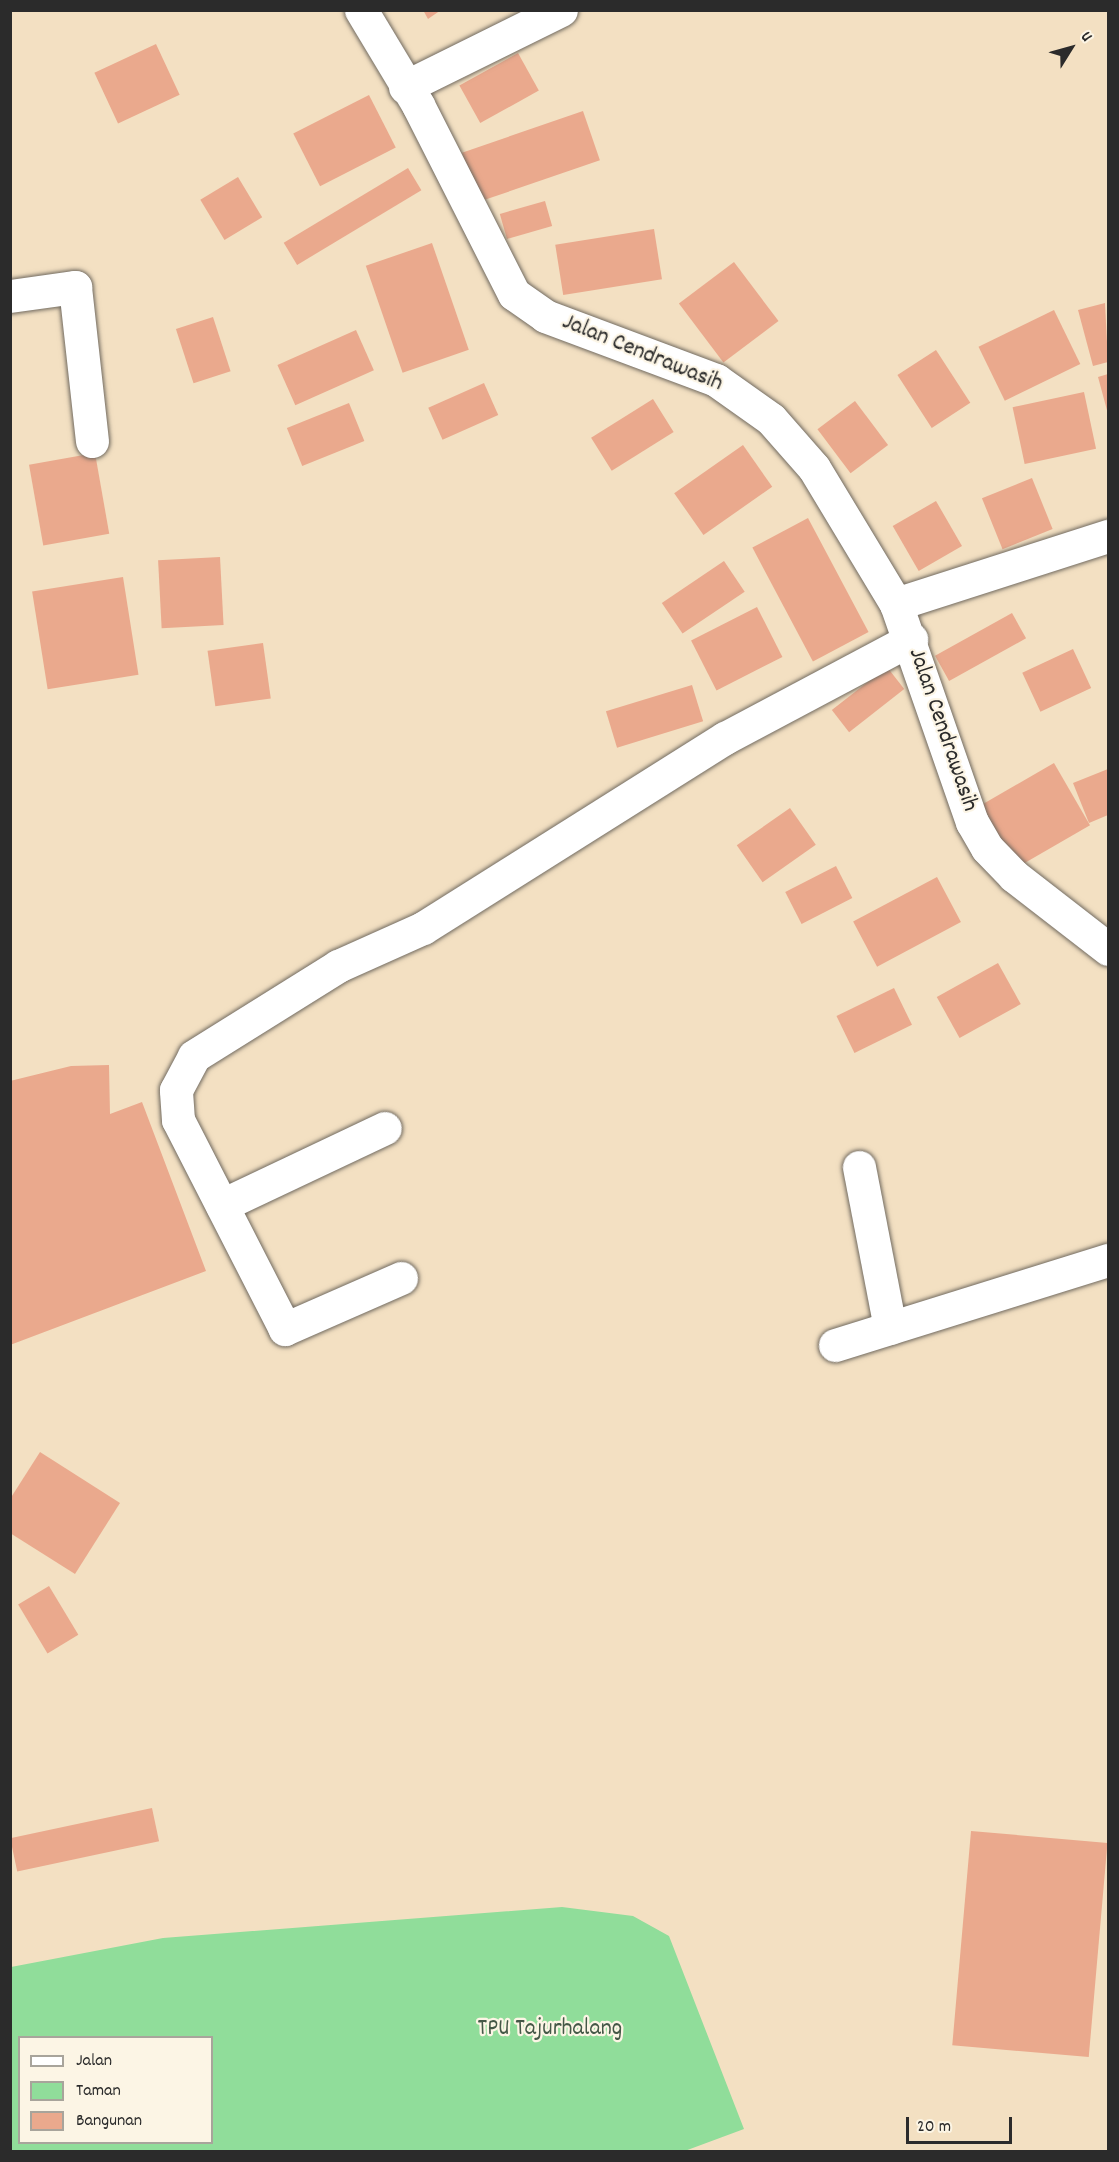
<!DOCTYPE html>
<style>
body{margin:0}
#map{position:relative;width:1119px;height:2162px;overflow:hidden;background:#f3e0c2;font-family:Dekko,sans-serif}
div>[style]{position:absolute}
.green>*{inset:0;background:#90dd9a}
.building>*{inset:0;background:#eaa98d;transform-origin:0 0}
.roads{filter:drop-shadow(0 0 2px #716a60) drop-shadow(0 0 2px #716a60)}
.minor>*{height:33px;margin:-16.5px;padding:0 16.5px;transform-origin:16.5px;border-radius:16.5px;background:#fff}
span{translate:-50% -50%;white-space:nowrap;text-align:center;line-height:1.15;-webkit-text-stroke:4.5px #fcf5e5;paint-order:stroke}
.street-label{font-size:24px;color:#2b2b2b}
.park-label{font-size:24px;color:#445847}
.frame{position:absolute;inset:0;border:12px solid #2b2b2b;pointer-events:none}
.legend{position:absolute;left:18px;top:2036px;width:195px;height:108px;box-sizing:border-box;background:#fcf5e5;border:2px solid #a8a49b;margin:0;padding:8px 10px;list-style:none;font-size:18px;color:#2b2b2b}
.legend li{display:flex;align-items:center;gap:12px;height:30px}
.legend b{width:30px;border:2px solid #a8a49b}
.north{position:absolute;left:1041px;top:18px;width:60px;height:60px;-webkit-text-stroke:4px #fcf5e5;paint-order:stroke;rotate:53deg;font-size:16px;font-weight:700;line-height:24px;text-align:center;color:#2b2b2b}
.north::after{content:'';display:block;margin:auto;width:21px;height:27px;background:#2b2b2b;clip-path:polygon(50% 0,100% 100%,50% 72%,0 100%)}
.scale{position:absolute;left:906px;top:2117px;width:106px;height:27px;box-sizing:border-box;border:3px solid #2b2b2b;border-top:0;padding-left:8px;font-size:18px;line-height:21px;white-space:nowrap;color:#2b2b2b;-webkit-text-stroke:4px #fcf5e5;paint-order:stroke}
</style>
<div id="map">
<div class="green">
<div style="clip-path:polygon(evenodd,562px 1907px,633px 1916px,669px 1936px,744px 2129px,682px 2152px,11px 2151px,11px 1967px,163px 1938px,562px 1907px,20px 2038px,212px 2038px,212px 2142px,20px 2142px,20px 2038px)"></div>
</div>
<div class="building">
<div style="clip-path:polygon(423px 10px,441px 10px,428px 19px)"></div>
<div style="left:156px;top:44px;width:56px;height:68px;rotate:65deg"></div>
<div style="left:518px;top:53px;width:43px;height:67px;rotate:61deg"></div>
<div style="left:369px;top:95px;width:59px;height:85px;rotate:63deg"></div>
<div style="left:583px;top:111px;width:52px;height:128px;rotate:71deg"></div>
<div style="left:408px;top:168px;width:26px;height:145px;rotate:59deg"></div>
<div style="left:238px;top:177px;width:47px;height:44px;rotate:59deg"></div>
<div style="left:545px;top:201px;width:26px;height:47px;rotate:74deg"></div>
<div style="left:654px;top:229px;width:51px;height:100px;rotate:81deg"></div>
<div style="left:432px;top:243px;width:113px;height:70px;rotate:71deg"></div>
<div style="left:734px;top:262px;width:74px;height:69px;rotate:53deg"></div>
<div style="clip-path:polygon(1105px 303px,1108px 362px,1093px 366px,1078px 310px)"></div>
<div style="left:1054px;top:310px;width:60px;height:84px;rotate:64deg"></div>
<div style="left:213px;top:317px;width:57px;height:39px;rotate:72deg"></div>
<div style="left:356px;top:330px;width:44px;height:86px;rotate:66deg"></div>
<div style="left:936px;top:350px;width:63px;height:46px;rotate:57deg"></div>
<div style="clip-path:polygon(1108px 374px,1108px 414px,1098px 377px)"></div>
<div style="left:484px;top:383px;width:35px;height:61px;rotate:66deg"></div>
<div style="left:1084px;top:392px;width:58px;height:73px;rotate:78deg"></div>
<div style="left:653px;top:399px;width:39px;height:73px;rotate:58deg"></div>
<div style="left:855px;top:401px;width:55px;height:47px;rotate:53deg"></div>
<div style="left:349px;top:403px;width:41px;height:67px;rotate:68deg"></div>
<div style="left:743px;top:445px;width:51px;height:84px;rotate:55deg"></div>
<div style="left:95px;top:453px;width:82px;height:67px;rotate:80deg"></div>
<div style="left:1032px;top:478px;width:55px;height:54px;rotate:68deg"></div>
<div style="left:936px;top:501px;width:52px;height:50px;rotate:60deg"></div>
<div style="left:808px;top:518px;width:129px;height:63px;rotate:62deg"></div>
<div style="left:220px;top:557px;width:68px;height:62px;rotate:87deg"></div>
<div style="left:724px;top:561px;width:37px;height:75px;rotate:56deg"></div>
<div style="left:123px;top:577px;width:99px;height:92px;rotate:81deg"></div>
<div style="left:757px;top:607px;width:56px;height:74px;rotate:63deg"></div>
<div style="left:1012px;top:613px;width:29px;height:88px;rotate:61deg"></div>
<div style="left:263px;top:643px;width:56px;height:56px;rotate:82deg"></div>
<div style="left:1073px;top:649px;width:43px;height:56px;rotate:65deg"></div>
<div style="left:887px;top:667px;width:28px;height:70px;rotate:52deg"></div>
<div style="left:692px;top:685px;width:38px;height:90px;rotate:73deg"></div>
<div style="left:1054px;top:763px;width:72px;height:91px;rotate:60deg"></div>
<div style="clip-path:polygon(1108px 769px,1108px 815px,1089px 823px,1073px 783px)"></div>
<div style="left:790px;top:808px;width:45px;height:65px;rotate:55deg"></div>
<div style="left:836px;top:866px;width:36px;height:57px;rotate:63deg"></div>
<div style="left:937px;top:877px;width:51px;height:95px;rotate:62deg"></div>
<div style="left:998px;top:963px;width:47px;height:70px;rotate:61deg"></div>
<div style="left:894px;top:988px;width:41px;height:64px;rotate:64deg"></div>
<div style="clip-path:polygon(109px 1065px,110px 1114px,142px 1102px,206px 1271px,10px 1345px,10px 1081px,71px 1066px)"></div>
<div style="clip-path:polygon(40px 1452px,120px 1503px,75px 1574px,10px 1533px,10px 1499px)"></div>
<div style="left:49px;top:1586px;width:57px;height:36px;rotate:59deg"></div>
<div style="left:152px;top:1808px;width:34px;height:145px;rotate:78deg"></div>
<div style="left:971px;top:1831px;width:137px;height:215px;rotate:5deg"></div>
</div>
<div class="roads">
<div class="minor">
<div style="left:361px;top:10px;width:111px;rotate:59deg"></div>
<div style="left:418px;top:105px;width:212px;rotate:63.1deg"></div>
<div style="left:514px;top:294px;width:38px;rotate:35deg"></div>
<div style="left:545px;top:316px;width:183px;rotate:20.5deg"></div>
<div style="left:716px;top:380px;width:67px;rotate:35.3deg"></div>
<div style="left:771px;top:419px;width:65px;rotate:48.7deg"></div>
<div style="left:814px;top:468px;width:159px;rotate:58.9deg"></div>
<div style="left:896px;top:604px;width:231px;rotate:70.8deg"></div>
<div style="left:972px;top:822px;width:30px;rotate:60deg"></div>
<div style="left:987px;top:848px;width:39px;rotate:46deg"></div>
<div style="left:1014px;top:876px;width:119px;rotate:37.8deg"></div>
<div style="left:405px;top:87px;width:174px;rotate:-26.3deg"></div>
<div style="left:10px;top:296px;width:66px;rotate:-7.9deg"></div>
<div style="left:75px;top:287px;width:155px;rotate:83.7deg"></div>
<div style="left:896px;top:604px;width:223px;rotate:-17.8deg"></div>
<div style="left:859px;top:1167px;width:164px;rotate:79.1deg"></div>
<div style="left:222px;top:1205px;width:180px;rotate:-25.3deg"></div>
<div style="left:401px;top:1278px;width:127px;rotate:156.3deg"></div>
<div style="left:285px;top:1329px;width:235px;rotate:-117.1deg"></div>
<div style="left:178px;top:1120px;width:30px;rotate:-94deg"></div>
<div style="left:176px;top:1090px;width:38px;rotate:-62deg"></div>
<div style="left:194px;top:1056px;width:170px;rotate:-32deg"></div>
<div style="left:338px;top:966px;width:93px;rotate:-24.1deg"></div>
<div style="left:423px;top:928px;width:357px;rotate:-32.2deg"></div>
<div style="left:725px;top:738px;width:211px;rotate:-28deg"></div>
<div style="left:835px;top:1345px;width:286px;rotate:-17.3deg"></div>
</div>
</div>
<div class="street-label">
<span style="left:642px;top:354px;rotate:22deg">Jalan Cendrawasih</span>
<span style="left:942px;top:730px;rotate:71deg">Jalan Cendrawasih</span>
</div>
<div class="park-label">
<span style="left:550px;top:2030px">TPU Tajurhalang</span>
</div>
<div class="frame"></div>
<ul class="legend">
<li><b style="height:8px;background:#fff"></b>Jalan</li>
<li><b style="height:16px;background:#90dd9a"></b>Taman</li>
<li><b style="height:16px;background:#eaa98d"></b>Bangunan</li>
</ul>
<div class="north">U</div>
<div class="scale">20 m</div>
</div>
